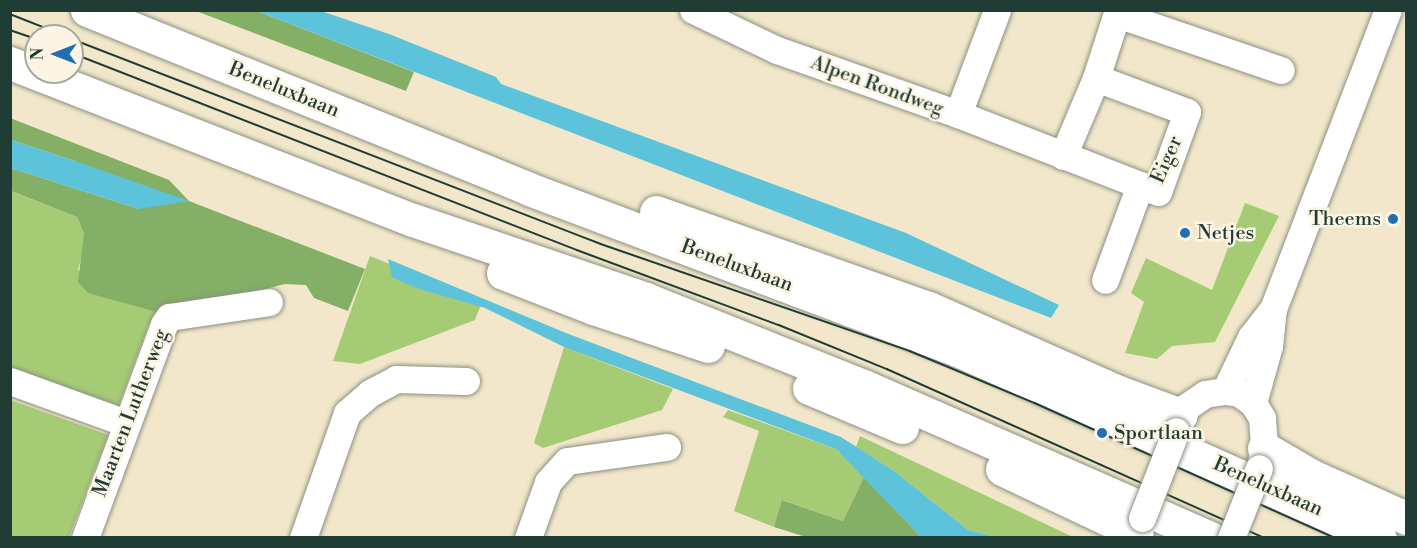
<!DOCTYPE html>
<style>
body{margin:0}
#map{position:relative;width:1417px;height:548px;overflow:hidden;background:#f3e7cb;font-family:"Libre Bodoni",serif}
div>[style]{position:absolute}
.green>*{inset:0;background:#a6cb75}
.forest>*{inset:0;background:#84af66}
.water>*{inset:0;background:#5dc3da}
.roads{filter:drop-shadow(0 0 2px #899280) drop-shadow(0 0 2px #899280)}
.minor>*{height:27px;margin:-13.5px;padding:0 13.5px;transform-origin:13.5px;border-radius:13.5px;background:#fff}
.major>*{height:33px;margin:-16.5px;padding:0 16.5px;transform-origin:16.5px;border-radius:16.5px;background:#fff}
.tram>*{height:1.5px;margin:-0.75px;padding:0 0.75px;transform-origin:0.75px;border-radius:0.75px;background:#1f3d34}
.bridges{filter:drop-shadow(0 0 2px #899280) drop-shadow(0 0 2px #899280)}
.minor-bridge>*{height:27px;margin:-13.5px;padding:0 13.5px;transform-origin:13.5px;border-radius:13.5px;background:#fff}
.dots>*{width:16px;height:16px;translate:-50% -50%;box-sizing:border-box;border:3px solid #fcf5e5;border-radius:50%}
span{translate:-50% -50%;white-space:nowrap;text-align:center;line-height:1.15;-webkit-text-stroke:5px #fcf5e5;paint-order:stroke}
.street-label{font-size:20px;color:#1f3d34}
.poi-label{font-size:20px;color:#1f3d34}
.right{translate:-100% -50%;text-align:right}
.left{translate:0 -50%;text-align:left}
.frame{position:absolute;inset:0;border:12px solid #1f3d34;pointer-events:none}
.north{position:absolute;left:24px;top:24px;width:60px;height:60px;box-sizing:border-box;background:#fcf5e5;border:2px solid #a4ab9e;border-radius:50%;rotate:270deg;font-size:16px;font-weight:700;line-height:24px;text-align:center;color:#1f3d34}
.north::after{content:'';display:block;margin:auto;width:21px;height:27px;background:#1f6fb2;clip-path:polygon(50% 0,100% 100%,50% 72%,0 100%)}
</style>
<div id="map">
<div class="green">
<div style="clip-path:polygon(10px 191px,77px 217px,84px 234px,84px 249px,78px 270px,164px 314px,149px 324px,118px 407px,11px 371px)"></div>
<div style="clip-path:polygon(1245px 203px,1279px 216px,1215px 342px,1172px 346px,1157px 359px,1125px 353px,1144px 302px,1131px 293px,1146px 258px,1212px 290px)"></div>
<div style="clip-path:polygon(370px 256px,482px 302px,475px 320px,360px 364px,333px 361px)"></div>
<div style="clip-path:polygon(564px 347px,673px 389px,662px 410px,543px 448px,534px 443px)"></div>
<div style="clip-path:polygon(10px 400px,108px 435px,69px 537px,11px 537px)"></div>
<div style="clip-path:polygon(728px 410px,836px 449px,864px 477px,843px 521px,783px 500px,774px 527px,734px 511px,759px 431px,723px 417px)"></div>
<div style="clip-path:polygon(860px 436px,1073px 537px,997px 537px,968px 530px,894px 471px,856px 447px)"></div>
</div>
<div class="forest">
<div style="clip-path:polygon(196px 11px,257px 11px,414px 72px,406px 91px)"></div>
<div style="clip-path:polygon(10px 118px,169px 180px,189px 201px,365px 269px,348px 311px,314px 298px,306px 285px,285px 284px,164px 314px,88px 293px,78px 282px,84px 234px,77px 217px,11px 191px,11px 168px,139px 209px,75px 161px,11px 140px)"></div>
<div style="clip-path:polygon(864px 477px,921px 537px,806px 537px,774px 527px,782px 500px,843px 521px)"></div>
</div>
<div class="water">
<div style="clip-path:polygon(257px 11px,321px 11px,389px 34px,496px 77px,501px 84px,906px 233px,1059px 305px,1051px 318px)"></div>
<div style="clip-path:polygon(11px 140px,75px 161px,189px 201px,139px 209px,11px 168px)"></div>
<div style="clip-path:polygon(388px 259px,566px 333px,841px 437px,894px 471px,968px 530px,997px 537px,921px 537px,836px 449px,564px 347px,485px 308px,416px 288px,392px 277px)"></div>
</div>
<div class="roads">
<div class="minor">
<div style="left:693px;top:10px;width:93px;rotate:25.5deg"></div>
<div style="left:777px;top:50px;width:192px;rotate:19.5deg"></div>
<div style="left:958px;top:114px;width:195px;rotate:21.3deg"></div>
<div style="left:1117px;top:14px;width:173px;rotate:18.9deg"></div>
<div style="left:1096px;top:78px;width:97px;rotate:20.5deg"></div>
<div style="left:1187px;top:112px;width:85px;rotate:109.9deg"></div>
<div style="left:1158px;top:192px;width:19px;rotate:-159deg"></div>
<div style="left:1140px;top:185px;width:101px;rotate:110.2deg"></div>
<div style="left:958px;top:114px;width:111px;rotate:-69.4deg"></div>
<div style="left:1063px;top:156px;width:85px;rotate:-67.1deg"></div>
<div style="left:1096px;top:78px;width:71px;rotate:-72.1deg"></div>
<div style="left:10px;top:381px;width:123px;rotate:19.9deg"></div>
<div style="left:1225px;top:391px;width:60px;rotate:-64.3deg"></div>
<div style="left:1251px;top:337px;width:36px;rotate:-52deg"></div>
<div style="left:1253px;top:403px;width:59px;rotate:-74.3deg"></div>
<div style="left:1269px;top:346px;width:37px;rotate:-84deg"></div>
<div style="left:1273px;top:309px;width:320px;rotate:-69deg"></div>
<div style="left:1176px;top:431px;width:26px;rotate:-67deg"></div>
<div style="left:1186px;top:407px;width:23px;rotate:-34deg"></div>
<div style="left:1205px;top:394px;width:20px;rotate:-9deg"></div>
<div style="left:1225px;top:391px;width:14px;rotate:8deg"></div>
<div style="left:1239px;top:393px;width:17px;rotate:36deg"></div>
<div style="left:1253px;top:403px;width:17px;rotate:59deg"></div>
<div style="left:1262px;top:418px;width:30px;rotate:86deg"></div>
<div style="left:1264px;top:448px;width:19px;rotate:102deg"></div>
<div style="left:85px;top:538px;width:228px;rotate:-69.7deg"></div>
<div style="left:164px;top:324px;width:9px;rotate:-54deg"></div>
<div style="left:169px;top:317px;width:101px;rotate:-8.5deg"></div>
<div style="left:303px;top:538px;width:133px;rotate:-70.6deg"></div>
<div style="left:347px;top:413px;width:30px;rotate:-41deg"></div>
<div style="left:370px;top:393px;width:30px;rotate:-28deg"></div>
<div style="left:396px;top:379px;width:70px;rotate:1.6deg"></div>
<div style="left:528px;top:538px;width:59px;rotate:-70.3deg"></div>
<div style="left:548px;top:482px;width:28px;rotate:-48deg"></div>
<div style="left:567px;top:461px;width:101px;rotate:-8deg"></div>
</div>
<div class="major">
<div style="left:87px;top:10px;width:477px;rotate:22deg"></div>
<div style="left:529px;top:189px;width:457px;rotate:20.6deg"></div>
<div style="left:957px;top:350px;width:463px;rotate:24deg"></div>
<div style="left:10px;top:63px;width:433px;rotate:21.3deg"></div>
<div style="left:413px;top:220px;width:246px;rotate:18.7deg"></div>
<div style="left:646px;top:299px;width:235px;rotate:21.8deg"></div>
<div style="left:864px;top:386px;width:378px;rotate:23.7deg"></div>
<div style="left:656px;top:212px;width:289px;rotate:19.4deg"></div>
<div style="left:929px;top:308px;width:205px;rotate:23.9deg"></div>
<div style="left:1116px;top:391px;width:69px;rotate:20.3deg"></div>
<div style="left:503px;top:273px;width:97px;rotate:21.3deg"></div>
<div style="left:593px;top:308px;width:121px;rotate:18.3deg"></div>
<div style="left:809px;top:388px;width:101px;rotate:22.8deg"></div>
<div style="left:1264px;top:448px;width:56px;rotate:30.3deg"></div>
<div style="left:1312px;top:476px;width:103px;rotate:24.1deg"></div>
<div style="left:1002px;top:469px;width:149px;rotate:25.4deg"></div>
</div>
</div>
<div class="tram">
<div style="left:10px;top:14px;width:60px;rotate:21.4deg"></div>
<div style="left:10px;top:30px;width:28px;rotate:19deg"></div>
<div style="left:72px;top:39px;width:567px;rotate:21.18deg"></div>
<div style="left:601px;top:244px;width:327px;rotate:19.1deg"></div>
<div style="left:910px;top:351px;width:135px;rotate:22.6deg"></div>
<div style="left:1035px;top:403px;width:329px;rotate:24.2deg"></div>
<div style="left:72px;top:53px;width:542px;rotate:21.31deg"></div>
<div style="left:577px;top:250px;width:215px;rotate:20.4deg"></div>
<div style="left:779px;top:325px;width:117px;rotate:22.2deg"></div>
<div style="left:887px;top:369px;width:413px;rotate:24.1deg"></div>
</div>
<div class="bridges">
<div class="minor-bridge">
<div style="left:1142px;top:518px;width:93px;rotate:-68.7deg"></div>
<div style="left:1231px;top:538px;width:75px;rotate:-68.2deg"></div>
</div>
</div>
<div class="dots">
<div style="left:1393px;top:219px;background:#1f6fb2"></div>
<div style="left:1185px;top:233px;background:#1f6fb2"></div>
<div style="left:1102px;top:433px;background:#1f6fb2"></div>
</div>
<div class="street-label">
<span style="left:877px;top:86px;rotate:20deg">Alpen Rondweg</span>
<span style="left:284px;top:90px;rotate:22deg">Beneluxbaan</span>
<span style="left:1167px;top:160px;rotate:-66deg">Eiger</span>
<span style="left:737px;top:266px;rotate:20deg">Beneluxbaan</span>
<span style="left:131px;top:413px;rotate:-69deg">Maarten Lutherweg</span>
<span style="left:1268px;top:487px;rotate:24deg">Beneluxbaan</span>
</div>
<div class="poi-label">
<span class="right" style="left:1381px;top:219px">Theems</span>
<span class="left" style="left:1197px;top:233px">Netjes</span>
<span class="left" style="left:1114px;top:433px">Sportlaan</span>
</div>
<div class="frame"></div>
<div class="north">N</div>
</div>
